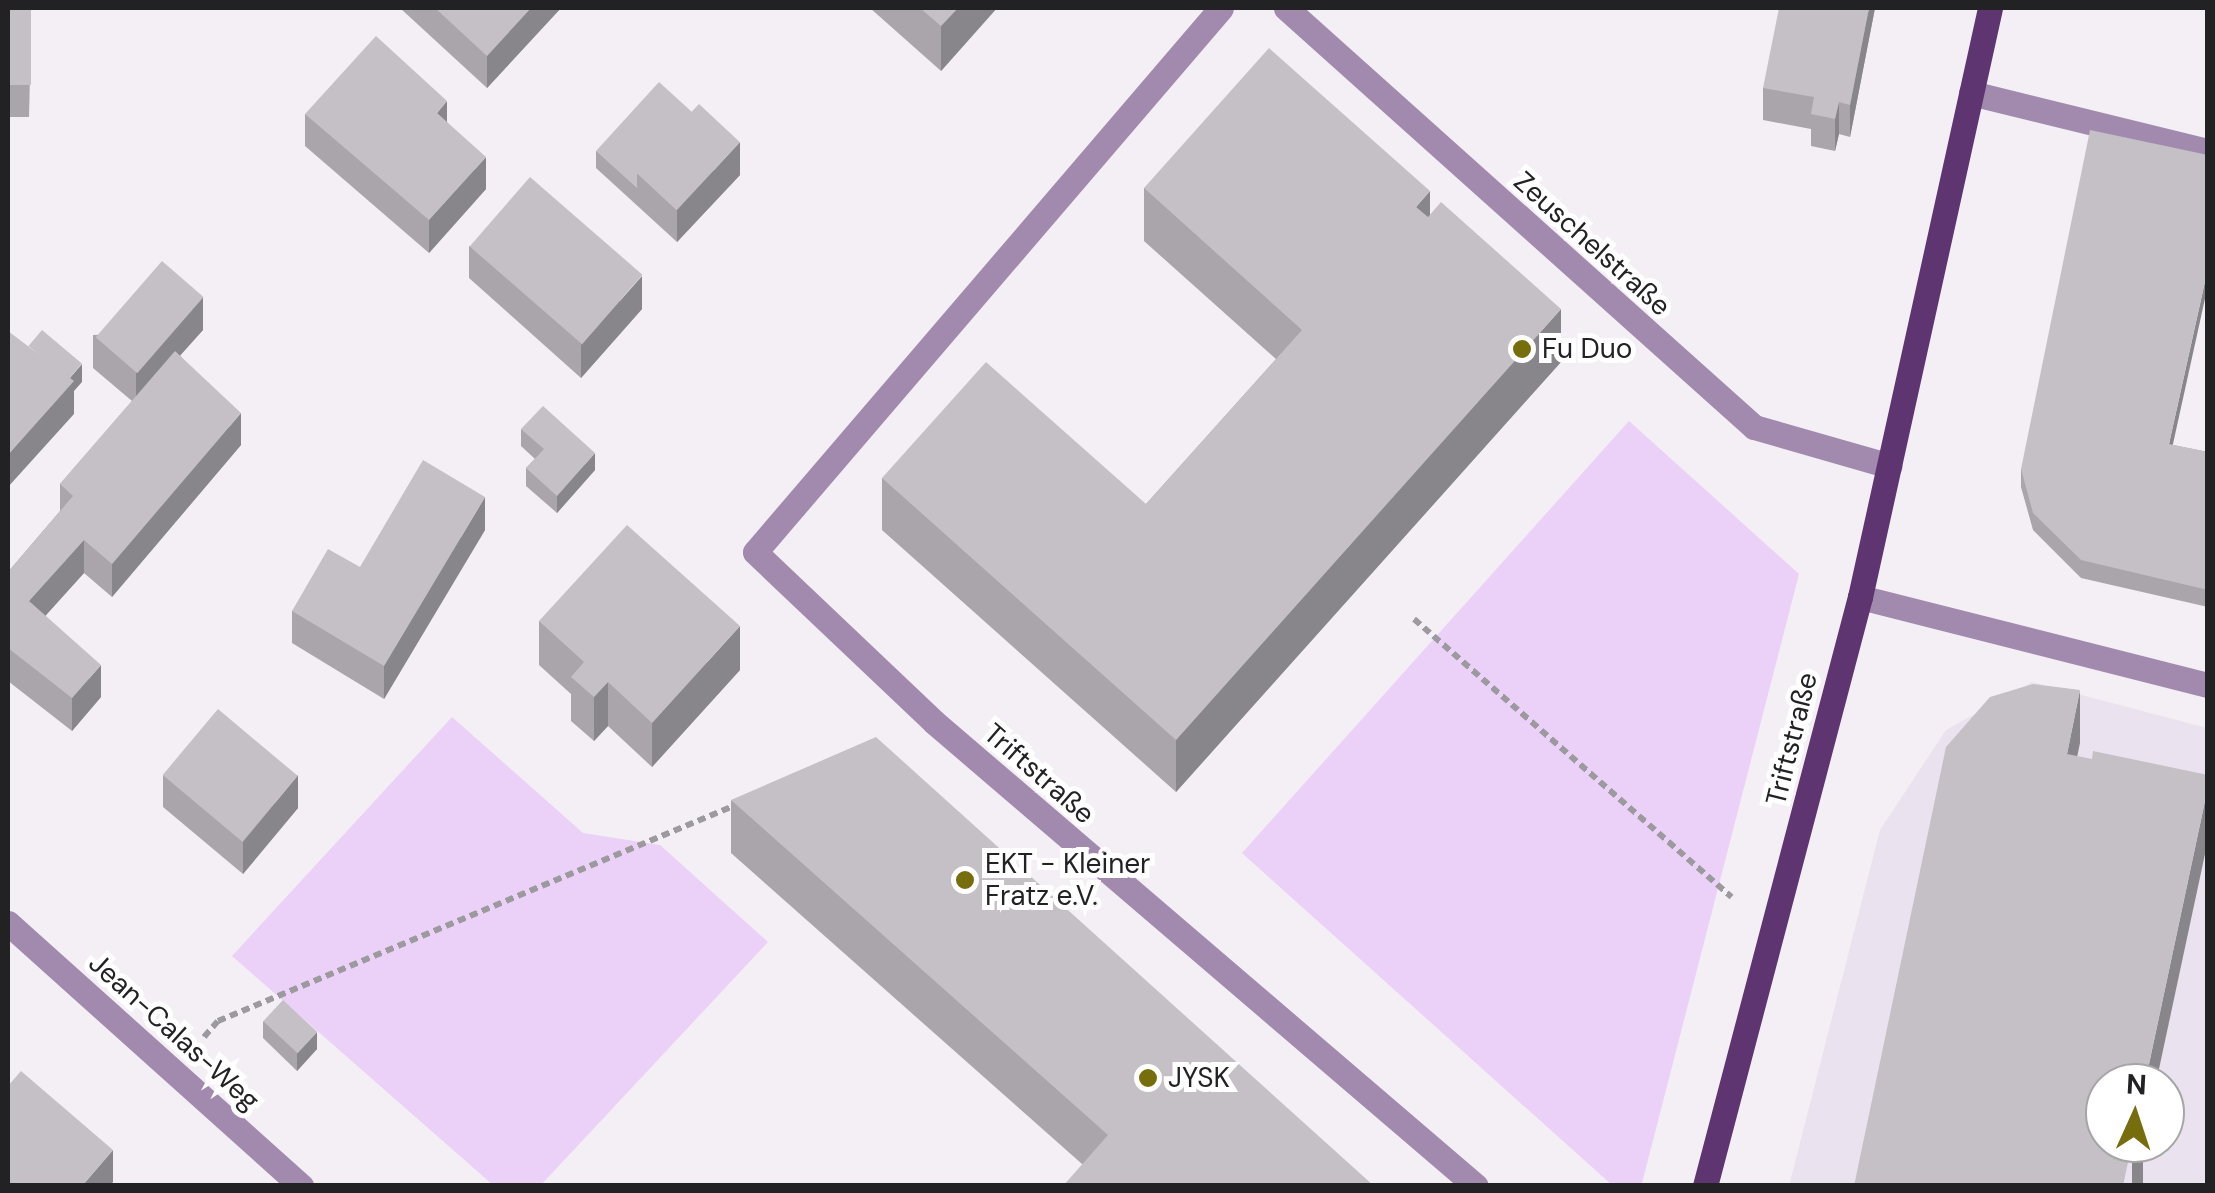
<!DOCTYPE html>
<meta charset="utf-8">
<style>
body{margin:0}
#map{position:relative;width:2215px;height:1193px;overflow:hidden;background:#f3eff5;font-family:"DM Sans",sans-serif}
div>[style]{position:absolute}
.built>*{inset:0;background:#eae2ee}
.green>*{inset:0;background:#ebd0f8}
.path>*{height:6px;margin-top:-3px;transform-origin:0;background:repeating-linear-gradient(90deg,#9d9a9f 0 8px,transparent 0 13px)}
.minor>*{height:25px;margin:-12.5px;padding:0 12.5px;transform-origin:12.5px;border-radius:12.5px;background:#a18aad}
.major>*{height:25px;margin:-12.5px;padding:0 12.5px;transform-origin:12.5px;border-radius:12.5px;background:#5e3571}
.wall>*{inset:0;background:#a9a5aa}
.shaded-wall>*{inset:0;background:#89868b;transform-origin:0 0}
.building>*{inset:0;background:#c4c0c6;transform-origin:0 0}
.dots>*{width:28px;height:28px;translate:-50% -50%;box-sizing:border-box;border:5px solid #fff;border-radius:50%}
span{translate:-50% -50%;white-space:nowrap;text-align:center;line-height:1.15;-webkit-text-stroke:10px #fff;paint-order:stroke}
.street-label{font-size:28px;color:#222123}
.poi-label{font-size:28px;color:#222123}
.left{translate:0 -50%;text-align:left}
.frame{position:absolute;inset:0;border:10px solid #222123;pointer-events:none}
.north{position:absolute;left:2085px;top:1063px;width:100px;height:100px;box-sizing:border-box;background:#fff;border:2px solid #a7a6a7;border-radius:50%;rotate:3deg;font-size:28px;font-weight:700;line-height:40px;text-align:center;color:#222123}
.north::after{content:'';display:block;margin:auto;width:35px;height:45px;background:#766e0d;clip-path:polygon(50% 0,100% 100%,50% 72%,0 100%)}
</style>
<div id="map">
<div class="built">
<div style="clip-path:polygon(evenodd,2032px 682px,2207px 728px,2207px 1185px,1789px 1186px,1880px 830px,1946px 730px,2032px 682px,2105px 1083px,2165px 1083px,2165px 1143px,2105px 1143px,2105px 1083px)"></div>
</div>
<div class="green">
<div style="clip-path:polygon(1629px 421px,1799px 574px,1642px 1183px,1613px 1186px,1242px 853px)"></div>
<div style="clip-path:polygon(452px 717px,583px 833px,660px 845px,768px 942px,540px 1186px,493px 1185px,232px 956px)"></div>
</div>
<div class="path">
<div style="left:1414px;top:619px;width:422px;rotate:41.2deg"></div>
<div style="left:204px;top:1037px;width:21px;rotate:-49deg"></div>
<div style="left:218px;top:1021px;width:561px;rotate:-22.64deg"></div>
</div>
<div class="minor">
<div style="left:1221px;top:8px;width:716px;rotate:130.58deg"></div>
<div style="left:755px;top:552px;width:247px;rotate:43.5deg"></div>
<div style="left:934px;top:722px;width:713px;rotate:40.57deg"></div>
<div style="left:1286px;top:8px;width:628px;rotate:41.84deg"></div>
<div style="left:1754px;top:427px;width:141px;rotate:16deg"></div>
<div style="left:1971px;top:93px;width:244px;rotate:13.8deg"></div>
<div style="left:1860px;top:597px;width:359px;rotate:14.2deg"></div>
<div style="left:8px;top:923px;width:394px;rotate:41.9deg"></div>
</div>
<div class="major">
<div style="left:1705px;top:1186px;width:609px;rotate:-75.26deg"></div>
<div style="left:1860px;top:597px;width:603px;rotate:-77.55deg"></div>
</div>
<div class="wall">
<div style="clip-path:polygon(8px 8px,31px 36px,29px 117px,8px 117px)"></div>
<div style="clip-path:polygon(400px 8px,561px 8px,487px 88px)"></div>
<div style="clip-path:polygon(870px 8px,997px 8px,941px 71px)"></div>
<div style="clip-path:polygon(1875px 8px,1850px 137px,1839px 134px,1835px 151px,1811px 146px,1811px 129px,1763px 120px,1763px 88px)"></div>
<div style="clip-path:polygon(305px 114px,447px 122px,486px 189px,429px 253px,305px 146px)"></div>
<div style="clip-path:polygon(596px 151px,740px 175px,677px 242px,596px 168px)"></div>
<div style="clip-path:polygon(1144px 188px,1430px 214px,1561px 362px,1176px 792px,882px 530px,882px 478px,1146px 504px,1276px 359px,1144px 241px)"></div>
<div style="clip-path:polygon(469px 246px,642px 309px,581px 378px,469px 278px)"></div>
<div style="clip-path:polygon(203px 330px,180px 355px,241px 445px,112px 597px,84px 573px,45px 616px,101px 697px,72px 731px,8px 681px,8px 572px,60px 511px,60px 484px,132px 401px,93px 368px,93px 335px)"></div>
<div style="clip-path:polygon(521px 429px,595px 470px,557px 513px,526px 486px,526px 468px,535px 459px,521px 446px)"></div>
<div style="clip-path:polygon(2173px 445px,2208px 452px,2208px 607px,2081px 578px,2033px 530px,2021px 487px,2021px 469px)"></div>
<div style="clip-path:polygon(485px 530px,384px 699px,292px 643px,292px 611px,360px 567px)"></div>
<div style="clip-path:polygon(539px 621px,740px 670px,652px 767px,608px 726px,594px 741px,571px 721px,571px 694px,539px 665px)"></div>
<div style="clip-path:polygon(163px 775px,298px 808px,243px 874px,163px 807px)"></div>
<div style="clip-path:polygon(731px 800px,1374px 1186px,1082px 1164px,731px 853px)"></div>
<div style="clip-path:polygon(263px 1021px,317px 1049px,297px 1071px,263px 1038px)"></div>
</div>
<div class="shaded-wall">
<div style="clip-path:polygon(531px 8px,561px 8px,487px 88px,487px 56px)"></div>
<div style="clip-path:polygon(958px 8px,997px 8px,941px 71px,941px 26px)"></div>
<div style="clip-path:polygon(1869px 8px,1875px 8px,1850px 137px,1850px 105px)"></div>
<div style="clip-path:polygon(447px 101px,447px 133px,437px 113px)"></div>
<div style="clip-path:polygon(1839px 102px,1839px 134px,1835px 151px,1835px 119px)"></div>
<div style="clip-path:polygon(740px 142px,740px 175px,677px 242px,677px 210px)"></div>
<div style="clip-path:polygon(486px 157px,486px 189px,429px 253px,429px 220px)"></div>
<div style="clip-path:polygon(1430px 191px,1430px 243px,1416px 207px)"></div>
<div style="clip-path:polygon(2208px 268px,2208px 285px,2169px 462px,2169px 444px)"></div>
<div style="clip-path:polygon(642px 276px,642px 309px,581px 378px,581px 345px)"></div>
<div style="clip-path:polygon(203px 297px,203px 330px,136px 405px,136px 372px)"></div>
<div style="clip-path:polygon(1561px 309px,1561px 362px,1176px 792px,1176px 740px)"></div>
<div style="clip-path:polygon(82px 364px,82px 382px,74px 391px,74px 414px,8px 487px,8px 455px,63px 386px)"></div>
<div style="clip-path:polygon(241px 413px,241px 445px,112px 597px,112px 564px)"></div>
<div style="clip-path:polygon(595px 453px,595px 470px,557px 513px,557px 496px)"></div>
<div style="clip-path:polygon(485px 497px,485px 530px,384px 699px,384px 666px)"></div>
<div style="clip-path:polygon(84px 540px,84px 573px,29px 634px,29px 601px)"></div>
<div style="clip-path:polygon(740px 626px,740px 670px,652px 767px,652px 723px)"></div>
<div style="clip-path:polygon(101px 665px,101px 697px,72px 731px,72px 698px)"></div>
<div style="clip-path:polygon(608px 682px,608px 726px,594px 741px,594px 697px)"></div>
<div style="clip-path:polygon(2080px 690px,2080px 743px,2067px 806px,2067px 754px)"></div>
<div style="clip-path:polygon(298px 775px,298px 808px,243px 874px,243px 842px)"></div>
<div style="clip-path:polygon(2208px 787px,2208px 840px,2156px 1083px,2145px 1083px)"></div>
<div style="clip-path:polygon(317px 1032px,317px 1049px,297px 1071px,297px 1053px)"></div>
<div style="left:2132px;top:1143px;width:11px;height:44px"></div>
<div style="clip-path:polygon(113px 1150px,113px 1182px,110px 1186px,82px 1186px)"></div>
</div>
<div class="building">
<div style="left:8px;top:8px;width:23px;height:77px"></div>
<div style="clip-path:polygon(435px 8px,531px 8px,487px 56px)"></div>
<div style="clip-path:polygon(920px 8px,958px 8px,941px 26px)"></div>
<div style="clip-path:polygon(1779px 8px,1869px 8px,1850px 105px,1839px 102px,1835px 119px,1811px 114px,1814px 97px,1763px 88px)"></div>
<div style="clip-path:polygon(376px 36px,447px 101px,437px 113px,486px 157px,429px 220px,305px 114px)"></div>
<div style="clip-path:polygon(1269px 48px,1430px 191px,1416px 207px,1428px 217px,1441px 202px,1561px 309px,1176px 740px,882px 478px,986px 362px,1146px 504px,1302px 330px,1144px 188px)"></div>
<div style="clip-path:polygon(659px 82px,692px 112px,637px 173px,637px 188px,596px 151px)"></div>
<div style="left:699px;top:104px;width:56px;height:93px;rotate:43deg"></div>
<div style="clip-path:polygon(2090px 130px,2208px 155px,2208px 268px,2169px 444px,2208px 452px,2208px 590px,2081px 560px,2033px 513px,2021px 469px)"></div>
<div style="left:530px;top:177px;width:149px;height:92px;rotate:41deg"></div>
<div style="left:162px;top:261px;width:55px;height:101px;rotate:41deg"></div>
<div style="left:42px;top:330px;width:52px;height:21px;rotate:40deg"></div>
<div style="clip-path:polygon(8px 331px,74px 381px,8px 455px)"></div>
<div style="clip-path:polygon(175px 351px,241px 413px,112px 564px,84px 540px,29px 601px,101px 665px,72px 698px,8px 648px,8px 572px,73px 496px,60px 484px)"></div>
<div style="clip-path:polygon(543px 406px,595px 453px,557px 496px,526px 468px,544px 449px,521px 429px)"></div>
<div style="clip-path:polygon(423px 460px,485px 497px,384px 666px,292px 611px,328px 549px,360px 567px)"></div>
<div style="clip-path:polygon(627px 525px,740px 626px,652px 723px,608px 682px,594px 697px,571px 677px,584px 662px,539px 621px)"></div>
<div style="clip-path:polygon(2033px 684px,2080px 690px,2067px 754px,2092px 759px,2093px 751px,2208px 775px,2208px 787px,2145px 1083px,2105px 1083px,2105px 1143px,2132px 1143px,2123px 1186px,1854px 1186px,1946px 747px,1990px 697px)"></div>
<div style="left:218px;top:709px;width:104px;height:86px;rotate:40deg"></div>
<div style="clip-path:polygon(876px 737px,1374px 1186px,1063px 1186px,1108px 1135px,731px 800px)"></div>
<div style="left:283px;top:1000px;width:47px;height:29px;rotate:43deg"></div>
<div style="clip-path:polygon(21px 1071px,113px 1150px,82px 1186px,8px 1186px,8px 1086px)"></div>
</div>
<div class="dots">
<div style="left:1522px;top:349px;background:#766e0d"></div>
<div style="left:965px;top:880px;background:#766e0d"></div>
<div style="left:1148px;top:1078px;background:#766e0d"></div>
</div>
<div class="street-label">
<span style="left:1592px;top:244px;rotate:42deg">Zeuschelstraße</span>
<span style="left:1792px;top:739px;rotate:-76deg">Triftstraße</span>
<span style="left:1039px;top:774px;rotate:41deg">Triftstraße</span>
<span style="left:174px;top:1032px;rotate:42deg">Jean-Calas-Weg</span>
</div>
<div class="poi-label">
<span class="left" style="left:1542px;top:349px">Fu Duo</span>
<span class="left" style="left:985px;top:880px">EKT - Kleiner<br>Fratz e.V.</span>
<span class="left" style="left:1168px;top:1078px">JYSK</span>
</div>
<div class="frame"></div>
<div class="north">N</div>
</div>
